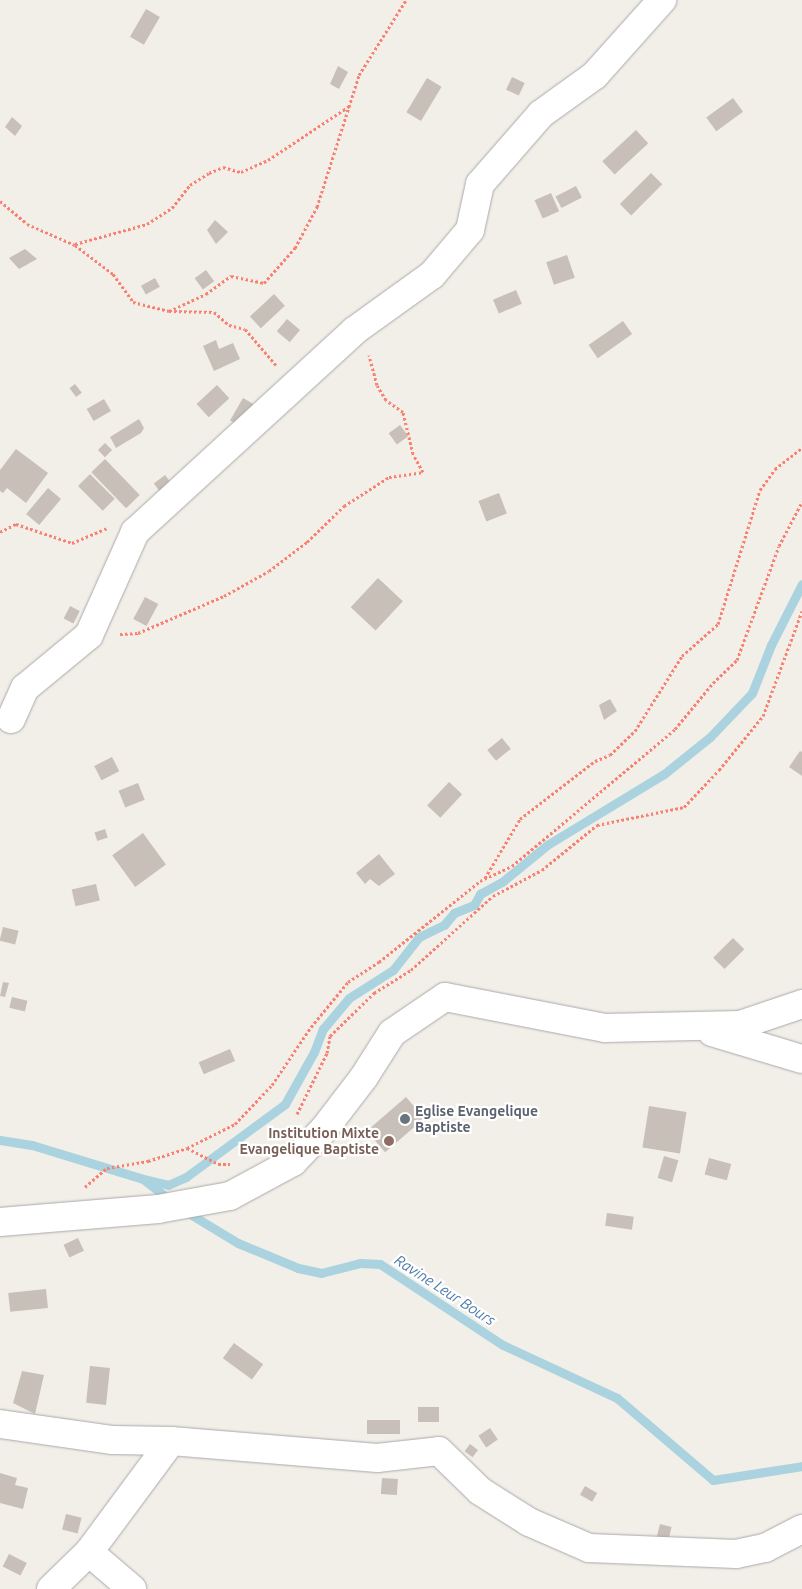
<!DOCTYPE html>
<style>
body{margin:0}
#map{position:relative;width:802px;height:1589px;overflow:hidden;background:#f2efe9;font-family:Ubuntu,sans-serif}
div>[style]{position:absolute}
.stream>*{height:9px;margin:-4.5px;padding:0 4.5px;transform-origin:4.5px;border-radius:4.5px;background:#aad3df}
.building>*{inset:0;background:#c7bfb8;transform-origin:0 0}
.path>*{height:3px;margin-top:-1.5px;transform-origin:0;background:repeating-linear-gradient(90deg,#fa8072 0 2.5px,transparent 0 5px)}
.roads{filter:drop-shadow(0 0 1px #a9a9a9) drop-shadow(0 0 1px #a9a9a9)}
.minor>*{height:28px;margin:-14px;padding:0 14px;transform-origin:14px;border-radius:14px;background:#fff}
.dots>*{width:14px;height:14px;translate:-50% -50%;box-sizing:border-box;border:2px solid #fff;border-radius:50%}
span{translate:-50% -50%;white-space:nowrap;text-align:center;line-height:1.15;-webkit-text-stroke:4.5px #fff;paint-order:stroke}
.worship-label{font-size:14px;color:#5b616d;font-weight:700}
.left{translate:0 -50%;text-align:left}
.education-label{font-size:14px;color:#785e54;font-weight:700}
.right{translate:-100% -50%;text-align:right}
.water-label{font-size:15px;color:#4a7aab;font-style:italic}
</style>
<div id="map">
<div class="stream">
<div style="left:0;top:1140px;width:32px;rotate:9deg"></div>
<div style="left:32px;top:1145px;width:116px;rotate:17deg"></div>
<div style="left:143px;top:1179px;width:36px;rotate:38deg"></div>
<div style="left:143px;top:1179px;width:26px;rotate:13deg"></div>
<div style="left:168px;top:1185px;width:20px;rotate:-24deg"></div>
<div style="left:186px;top:1177px;width:123px;rotate:-36.4deg"></div>
<div style="left:285px;top:1104px;width:60px;rotate:-60.9deg"></div>
<div style="left:314px;top:1052px;width:25px;rotate:-69deg"></div>
<div style="left:323px;top:1029px;width:40px;rotate:-50deg"></div>
<div style="left:349px;top:998px;width:52px;rotate:-32.5deg"></div>
<div style="left:393px;top:970px;width:42px;rotate:-51.8deg"></div>
<div style="left:419px;top:937px;width:28px;rotate:-26deg"></div>
<div style="left:444px;top:925px;width:16px;rotate:-50deg"></div>
<div style="left:454px;top:913px;width:22px;rotate:-22deg"></div>
<div style="left:474px;top:905px;width:13px;rotate:-61deg"></div>
<div style="left:480px;top:894px;width:25px;rotate:-29deg"></div>
<div style="left:502px;top:882px;width:58px;rotate:-39.4deg"></div>
<div style="left:547px;top:845px;width:137px;rotate:-31.3deg"></div>
<div style="left:664px;top:774px;width:59px;rotate:-38.8deg"></div>
<div style="left:710px;top:737px;width:61px;rotate:-46.3deg"></div>
<div style="left:752px;top:693px;width:52px;rotate:-68.4deg"></div>
<div style="left:771px;top:645px;width:68px;rotate:-63.1deg"></div>
<div style="left:185px;top:1211px;width:62px;rotate:31.1deg"></div>
<div style="left:238px;top:1243px;width:65px;rotate:22.6deg"></div>
<div style="left:298px;top:1268px;width:24px;rotate:12deg"></div>
<div style="left:321px;top:1273px;width:40px;rotate:-14.4deg"></div>
<div style="left:360px;top:1263px;width:20px;rotate:3deg"></div>
<div style="left:380px;top:1264px;width:147px;rotate:33.4deg"></div>
<div style="left:503px;top:1345px;width:126px;rotate:24.9deg"></div>
<div style="left:617px;top:1398px;width:126px;rotate:40.5deg"></div>
<div style="left:713px;top:1480px;width:90px;rotate:-8.9deg"></div>
</div>
<div class="building">
<div style="left:146px;top:9px;width:16px;height:32px;rotate:30deg"></div>
<div style="clip-path:polygon(338px 66px,348px 72px,339px 89px,330px 84px)"></div>
<div style="left:512px;top:77px;width:14px;height:14px;rotate:25deg"></div>
<div style="left:427px;top:78px;width:17px;height:40px;rotate:31deg"></div>
<div style="left:733px;top:98px;width:17px;height:33px;rotate:54deg"></div>
<div style="clip-path:polygon(12px 117px,22px 126px,15px 136px,5px 127px)"></div>
<div style="left:636px;top:130px;width:18px;height:46px;rotate:47deg"></div>
<div style="left:651px;top:173px;width:16px;height:44px;rotate:45deg"></div>
<div style="left:576px;top:186px;width:13px;height:23px;rotate:63deg"></div>
<div style="left:551px;top:193px;width:20px;height:18px;rotate:66deg"></div>
<div style="clip-path:polygon(215px 220px,228px 232px,216px 244px,207px 230px)"></div>
<div style="clip-path:polygon(25px 249px,37px 259px,19px 269px,9px 258px)"></div>
<div style="left:567px;top:255px;width:24px;height:22px;rotate:71deg"></div>
<div style="left:206px;top:270px;width:14px;height:14px;rotate:54deg"></div>
<div style="left:155px;top:278px;width:10px;height:16px;rotate:61deg"></div>
<div style="left:516px;top:290px;width:15px;height:25px;rotate:67deg"></div>
<div style="left:274px;top:294px;width:16px;height:33px;rotate:47deg"></div>
<div style="left:287px;top:319px;width:17px;height:16px;rotate:40deg"></div>
<div style="left:623px;top:321px;width:16px;height:42px;rotate:55deg"></div>
<div style="clip-path:polygon(216px 340px,219px 349px,233px 343px,240px 359px,214px 371px,203px 346px)"></div>
<div style="left:75px;top:384px;width:11px;height:7px;rotate:52deg"></div>
<div style="left:217px;top:385px;width:18px;height:28px;rotate:47deg"></div>
<div style="left:243px;top:398px;width:14px;height:26px;rotate:30deg"></div>
<div style="left:104px;top:399px;width:14px;height:20px;rotate:60deg"></div>
<div style="clip-path:polygon(139px 419px,144px 428px,141px 433px,116px 448px,110px 437px)"></div>
<div style="left:400px;top:425px;width:14px;height:14px;rotate:54deg"></div>
<div style="left:105px;top:443px;width:10px;height:10px;rotate:45deg"></div>
<div style="clip-path:polygon(16px 449px,48px 473px,26px 503px,7px 488px,3px 493px,0 491px,0 470px)"></div>
<div style="left:105px;top:459px;width:50px;height:19px;rotate:46deg"></div>
<div style="left:90px;top:474px;width:35px;height:17px;rotate:45deg"></div>
<div style="left:165px;top:475px;width:10px;height:14px;rotate:53deg"></div>
<div style="left:48px;top:488px;width:17px;height:34px;rotate:40deg"></div>
<div style="left:499px;top:493px;width:22px;height:22px;rotate:69deg"></div>
<div style="left:378px;top:578px;width:34px;height:40px;rotate:43deg"></div>
<div style="left:145px;top:597px;width:15px;height:25px;rotate:28deg"></div>
<div style="left:70px;top:606px;width:11px;height:14px;rotate:27deg"></div>
<div style="clip-path:polygon(610px 699px,617px 711px,604px 720px,599px 705px)"></div>
<div style="left:502px;top:738px;width:14px;height:19px;rotate:51deg"></div>
<div style="clip-path:polygon(800px 751px,802px 752px,802px 776px,789px 767px)"></div>
<div style="left:112px;top:757px;width:16px;height:20px;rotate:63deg"></div>
<div style="left:449px;top:782px;width:18px;height:32px;rotate:43deg"></div>
<div style="left:138px;top:783px;width:18px;height:21px;rotate:68deg"></div>
<div style="left:105px;top:829px;width:9px;height:11px;rotate:72deg"></div>
<div style="left:143px;top:833px;width:39px;height:38px;rotate:54deg"></div>
<div style="clip-path:polygon(379px 854px,395px 874px,379px 886px,370px 879px,365px 884px,356px 873px)"></div>
<div style="left:96px;top:884px;width:17px;height:25px;rotate:77deg"></div>
<div style="left:3px;top:927px;width:16px;height:14px;rotate:14deg"></div>
<div style="left:733px;top:938px;width:16px;height:28px;rotate:45deg"></div>
<div style="clip-path:polygon(3px 982px,9px 983px,5px 997px,0 996px)"></div>
<div style="left:12px;top:997px;width:16px;height:11px;rotate:14deg"></div>
<div style="left:230px;top:1049px;width:13px;height:34px;rotate:67deg"></div>
<div style="left:406px;top:1097px;width:28px;height:52px;rotate:49deg"></div>
<div style="left:649px;top:1106px;width:38px;height:42px;rotate:9deg"></div>
<div style="left:664px;top:1156px;width:15px;height:23px;rotate:16deg"></div>
<div style="left:709px;top:1158px;width:23px;height:17px;rotate:15deg"></div>
<div style="left:607px;top:1213px;width:27px;height:13px;rotate:8deg"></div>
<div style="left:78px;top:1238px;width:14px;height:16px;rotate:65deg"></div>
<div style="left:46px;top:1289px;width:19px;height:38px;rotate:84deg"></div>
<div style="left:234px;top:1343px;width:36px;height:19px;rotate:36deg"></div>
<div style="left:90px;top:1366px;width:20px;height:37px;rotate:6deg"></div>
<div style="clip-path:polygon(22px 1371px,44px 1375px,35px 1414px,13px 1403px)"></div>
<div style="left:418px;top:1407px;width:21px;height:15px"></div>
<div style="left:367px;top:1420px;width:33px;height:14px"></div>
<div style="left:490px;top:1428px;width:14px;height:14px;rotate:56deg"></div>
<div style="left:470px;top:1444px;width:10px;height:9px;rotate:37deg"></div>
<div style="clip-path:polygon(0 1473px,17px 1478px,15px 1485px,28px 1488px,23px 1509px,0 1503px)"></div>
<div style="left:382px;top:1478px;width:16px;height:16px;rotate:4deg"></div>
<div style="left:585px;top:1486px;width:14px;height:10px;rotate:30deg"></div>
<div style="left:66px;top:1514px;width:16px;height:16px;rotate:14deg"></div>
<div style="left:660px;top:1524px;width:12px;height:14px;rotate:14deg"></div>
<div style="left:9px;top:1554px;width:20px;height:14px;rotate:27deg"></div>
</div>
<div class="path">
<div style="left:0;top:201px;width:35px;rotate:40deg"></div>
<div style="left:27px;top:224px;width:52px;rotate:23.6deg"></div>
<div style="left:75px;top:245px;width:48px;rotate:37.3deg"></div>
<div style="left:113px;top:274px;width:34px;rotate:54deg"></div>
<div style="left:133px;top:302px;width:37px;rotate:14deg"></div>
<div style="left:169px;top:311px;width:41px;rotate:-24.7deg"></div>
<div style="left:206px;top:294px;width:31px;rotate:-36deg"></div>
<div style="left:231px;top:276px;width:34px;rotate:12deg"></div>
<div style="left:264px;top:283px;width:47px;rotate:-48.5deg"></div>
<div style="left:295px;top:248px;width:47px;rotate:-61.8deg"></div>
<div style="left:317px;top:207px;width:139px;rotate:-72.3deg"></div>
<div style="left:359px;top:75px;width:89px;rotate:-57.9deg"></div>
<div style="left:75px;top:244px;width:75px;rotate:-15.5deg"></div>
<div style="left:147px;top:224px;width:30px;rotate:-33deg"></div>
<div style="left:172px;top:208px;width:29px;rotate:-52deg"></div>
<div style="left:190px;top:185px;width:22px;rotate:-32deg"></div>
<div style="left:209px;top:173px;width:15px;rotate:-23deg"></div>
<div style="left:223px;top:167px;width:19px;rotate:16deg"></div>
<div style="left:241px;top:172px;width:30px;rotate:-24deg"></div>
<div style="left:268px;top:160px;width:100px;rotate:-33.5deg"></div>
<div style="left:169px;top:311px;width:45px;rotate:1.3deg"></div>
<div style="left:214px;top:312px;width:20px;rotate:41deg"></div>
<div style="left:229px;top:325px;width:16px;rotate:14deg"></div>
<div style="left:245px;top:329px;width:48px;rotate:49.3deg"></div>
<div style="left:0;top:532px;width:18px;rotate:-27deg"></div>
<div style="left:16px;top:524px;width:59px;rotate:18.7deg"></div>
<div style="left:72px;top:543px;width:38px;rotate:-23deg"></div>
<div style="left:120px;top:634px;width:18px;rotate:-3deg"></div>
<div style="left:138px;top:633px;width:94px;rotate:-23.3deg"></div>
<div style="left:224px;top:596px;width:51px;rotate:-29.1deg"></div>
<div style="left:269px;top:571px;width:48px;rotate:-37.3deg"></div>
<div style="left:307px;top:542px;width:52px;rotate:-44.2deg"></div>
<div style="left:344px;top:506px;width:54px;rotate:-32.8deg"></div>
<div style="left:389px;top:477px;width:34px;rotate:-8deg"></div>
<div style="left:423px;top:472px;width:21px;rotate:-119deg"></div>
<div style="left:413px;top:454px;width:43px;rotate:-103.4deg"></div>
<div style="left:403px;top:412px;width:21px;rotate:-145deg"></div>
<div style="left:386px;top:400px;width:17px;rotate:-121deg"></div>
<div style="left:377px;top:385px;width:31px;rotate:-105deg"></div>
<div style="left:485px;top:878px;width:69px;rotate:-59.3deg"></div>
<div style="left:520px;top:819px;width:95px;rotate:-37.7deg"></div>
<div style="left:595px;top:761px;width:16px;rotate:-22deg"></div>
<div style="left:610px;top:755px;width:35px;rotate:-44deg"></div>
<div style="left:635px;top:731px;width:89px;rotate:-57.9deg"></div>
<div style="left:682px;top:656px;width:48px;rotate:-41.6deg"></div>
<div style="left:718px;top:624px;width:140px;rotate:-72.6deg"></div>
<div style="left:760px;top:490px;width:26px;rotate:-54deg"></div>
<div style="left:775px;top:469px;width:34px;rotate:-38deg"></div>
<div style="left:297px;top:1114px;width:68px;rotate:-63.8deg"></div>
<div style="left:327px;top:1053px;width:17px;rotate:-80deg"></div>
<div style="left:330px;top:1036px;width:62px;rotate:-44.3deg"></div>
<div style="left:374px;top:993px;width:44px;rotate:-31.9deg"></div>
<div style="left:411px;top:970px;width:110px;rotate:-42.1deg"></div>
<div style="left:493px;top:896px;width:55px;rotate:-28deg"></div>
<div style="left:542px;top:870px;width:71px;rotate:-39.3deg"></div>
<div style="left:597px;top:825px;width:89px;rotate:-11.7deg"></div>
<div style="left:684px;top:807px;width:51px;rotate:-46.6deg"></div>
<div style="left:719px;top:770px;width:70px;rotate:-50.8deg"></div>
<div style="left:763px;top:716px;width:112px;rotate:-69.6deg"></div>
<div style="left:187px;top:1148px;width:35px;rotate:27deg"></div>
<div style="left:218px;top:1164px;width:12px"></div>
<div style="left:85px;top:1187px;width:29px;rotate:-41deg"></div>
<div style="left:107px;top:1168px;width:42px;rotate:-9.7deg"></div>
<div style="left:148px;top:1161px;width:41px;rotate:-18.4deg"></div>
<div style="left:187px;top:1148px;width:54px;rotate:-26.6deg"></div>
<div style="left:235px;top:1124px;width:54px;rotate:-46.5deg"></div>
<div style="left:272px;top:1085px;width:70px;rotate:-56.1deg"></div>
<div style="left:311px;top:1027px;width:58px;rotate:-50.6deg"></div>
<div style="left:348px;top:982px;width:37px;rotate:-33deg"></div>
<div style="left:379px;top:962px;width:129px;rotate:-38.7deg"></div>
<div style="left:480px;top:881px;width:35px;rotate:-25deg"></div>
<div style="left:512px;top:866px;width:213px;rotate:-40deg"></div>
<div style="left:675px;top:729px;width:60px;rotate:-50.4deg"></div>
<div style="left:713px;top:683px;width:33px;rotate:-44deg"></div>
<div style="left:737px;top:660px;width:121px;rotate:-69.8deg"></div>
<div style="left:779px;top:546px;width:50px;rotate:-62.4deg"></div>
</div>
<div class="roads">
<div class="minor">
<div style="left:11px;top:719px;width:34px;rotate:-66deg"></div>
<div style="left:25px;top:688px;width:83px;rotate:-39.6deg"></div>
<div style="left:89px;top:635px;width:113px;rotate:-65.9deg"></div>
<div style="left:135px;top:532px;width:297px;rotate:-42.5deg"></div>
<div style="left:354px;top:331px;width:96px;rotate:-35.7deg"></div>
<div style="left:432px;top:275px;width:59px;rotate:-49.8deg"></div>
<div style="left:470px;top:230px;width:47px;rotate:-77.7deg"></div>
<div style="left:480px;top:184px;width:93px;rotate:-48.9deg"></div>
<div style="left:541px;top:114px;width:67px;rotate:-35.8deg"></div>
<div style="left:595px;top:75px;width:101px;rotate:-48.2deg"></div>
<div style="left:712px;top:1032px;width:94px;rotate:16.7deg"></div>
<div style="left:0;top:1222px;width:159px;rotate:-4.7deg"></div>
<div style="left:158px;top:1209px;width:73px;rotate:-10.2deg"></div>
<div style="left:230px;top:1196px;width:72px;rotate:-28.4deg"></div>
<div style="left:293px;top:1162px;width:47px;rotate:-46.7deg"></div>
<div style="left:325px;top:1128px;width:64px;rotate:-52.6deg"></div>
<div style="left:364px;top:1077px;width:52px;rotate:-57.5deg"></div>
<div style="left:392px;top:1033px;width:64px;rotate:-34.2deg"></div>
<div style="left:445px;top:997px;width:163px;rotate:11deg"></div>
<div style="left:605px;top:1028px;width:135px;rotate:-1.3deg"></div>
<div style="left:740px;top:1025px;width:65px;rotate:-18.7deg"></div>
<div style="left:0;top:1424px;width:114px;rotate:8.1deg"></div>
<div style="left:113px;top:1440px;width:58px;rotate:1deg"></div>
<div style="left:89px;top:1552px;width:57px;rotate:40.7deg"></div>
<div style="left:51px;top:1589px;width:53px;rotate:-44.2deg"></div>
<div style="left:89px;top:1552px;width:138px;rotate:-53.5deg"></div>
<div style="left:171px;top:1441px;width:207px;rotate:4.7deg"></div>
<div style="left:377px;top:1458px;width:62px;rotate:-6.4deg"></div>
<div style="left:439px;top:1451px;width:57px;rotate:44.3deg"></div>
<div style="left:480px;top:1491px;width:58px;rotate:32.3deg"></div>
<div style="left:529px;top:1522px;width:65px;rotate:23.4deg"></div>
<div style="left:589px;top:1548px;width:147px;rotate:2.3deg"></div>
<div style="left:736px;top:1554px;width:30px;rotate:-12deg"></div>
<div style="left:765px;top:1548px;width:42px;rotate:-27.2deg"></div>
</div>
</div>
<div class="dots">
<div style="left:405px;top:1119px;background:#6b7280"></div>
<div style="left:389px;top:1141px;background:#8d6e63"></div>
</div>
<div class="worship-label">
<span class="left" style="left:415px;top:1119px">Eglise Evangelique<br>Baptiste</span>
</div>
<div class="education-label">
<span class="right" style="left:379px;top:1141px">Institution Mixte<br>Evangelique Baptiste</span>
</div>
<div class="water-label">
<span style="left:445px;top:1290px;rotate:33deg">Ravine Leur Bours</span>
</div>
</div>
